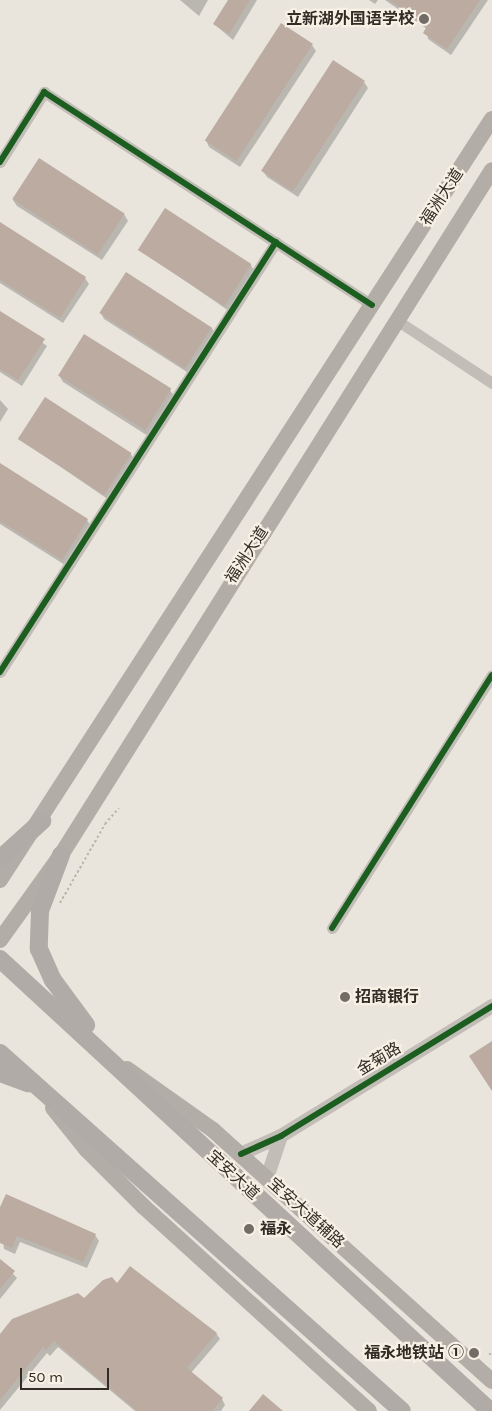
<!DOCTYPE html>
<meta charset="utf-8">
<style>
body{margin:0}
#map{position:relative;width:492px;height:1411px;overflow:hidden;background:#e9e5dd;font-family:Karla,"Noto Sans SC",sans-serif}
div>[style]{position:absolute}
.shadow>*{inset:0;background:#0003}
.building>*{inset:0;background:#bbaba0;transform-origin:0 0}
.path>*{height:2px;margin-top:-1px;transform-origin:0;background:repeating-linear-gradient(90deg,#bbb5af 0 2.5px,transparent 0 5px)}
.minor>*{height:11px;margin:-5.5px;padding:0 5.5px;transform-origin:5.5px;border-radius:5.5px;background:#c2bdb6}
.tertiary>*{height:14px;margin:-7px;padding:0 7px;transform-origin:7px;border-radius:7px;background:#c2bdb6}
.secondary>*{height:16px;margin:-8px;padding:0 8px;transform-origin:8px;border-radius:8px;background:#b3ada7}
.primary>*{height:18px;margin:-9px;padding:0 9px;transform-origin:9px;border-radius:9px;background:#b0aba6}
.cycleway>*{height:6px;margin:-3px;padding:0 3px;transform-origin:3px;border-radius:3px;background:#1b5e20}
.dots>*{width:14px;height:14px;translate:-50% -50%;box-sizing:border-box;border:2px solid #f7f0e4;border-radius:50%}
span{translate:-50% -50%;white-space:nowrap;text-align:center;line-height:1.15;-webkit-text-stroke:4.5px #f7f0e4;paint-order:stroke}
.poi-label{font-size:16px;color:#322b26;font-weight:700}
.right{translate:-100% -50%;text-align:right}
.left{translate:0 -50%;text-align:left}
.street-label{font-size:16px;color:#322b26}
.scale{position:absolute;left:20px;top:1368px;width:89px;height:22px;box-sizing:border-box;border:2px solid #322b26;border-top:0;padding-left:6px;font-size:15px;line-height:18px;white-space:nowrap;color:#322b26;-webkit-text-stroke:4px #f7f0e4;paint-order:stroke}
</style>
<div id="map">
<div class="shadow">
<div style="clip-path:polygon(180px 0,208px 0,199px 16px)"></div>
<div style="clip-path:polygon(229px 0,257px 0,233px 40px,214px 24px)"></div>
<div style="clip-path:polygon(369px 0,378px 0,375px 4px)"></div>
<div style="clip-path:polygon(385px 0,488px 0,451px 55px,428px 39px,427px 29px)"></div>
<div style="clip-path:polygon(312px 45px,316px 51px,240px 167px,209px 147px,206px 140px)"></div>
<div style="clip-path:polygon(364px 82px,368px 88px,298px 197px,267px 177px,263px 171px)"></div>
<div style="clip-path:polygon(39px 160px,124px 214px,128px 221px,102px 260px,17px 206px,13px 200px)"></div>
<div style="clip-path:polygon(0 223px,85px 278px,89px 284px,63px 323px,0 283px)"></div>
<div style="clip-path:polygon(140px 250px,251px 265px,254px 271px,229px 311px)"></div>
<div style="clip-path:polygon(126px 273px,212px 328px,215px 334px,190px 374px,104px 319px,101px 313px)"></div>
<div style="clip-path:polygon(0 312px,47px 346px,22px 386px,0 372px)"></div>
<div style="clip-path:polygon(85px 336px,170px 390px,174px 396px,148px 436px,63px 382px,59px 375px)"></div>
<div style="clip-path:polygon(0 400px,8px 409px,0 422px)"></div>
<div style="clip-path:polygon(20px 439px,131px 454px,134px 460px,109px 500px)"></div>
<div style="clip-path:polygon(0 468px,87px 520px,91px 526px,65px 565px,0 524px)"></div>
<div style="clip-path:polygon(0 1210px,95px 1235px,99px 1241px,87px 1268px,20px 1242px,15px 1254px,4px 1249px)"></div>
<div style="clip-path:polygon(0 1260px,17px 1278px,0 1299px)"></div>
<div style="clip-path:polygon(117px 1284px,216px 1333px,220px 1339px,191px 1373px,222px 1399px,225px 1405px,221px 1411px,135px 1411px,58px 1347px,50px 1356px,47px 1353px,0 1410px,0 1336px)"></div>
</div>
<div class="building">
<div style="clip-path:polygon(228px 0,250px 0,229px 34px,213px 24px)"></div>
<div style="clip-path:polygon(389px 0,480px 0,447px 49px,423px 33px,427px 26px)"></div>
<div style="left:281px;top:23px;width:38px;height:140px;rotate:33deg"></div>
<div style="left:333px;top:60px;width:38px;height:132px;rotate:33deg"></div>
<div style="left:39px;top:158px;width:102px;height:49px;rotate:33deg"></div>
<div style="left:165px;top:208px;width:103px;height:50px;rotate:33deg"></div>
<div style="clip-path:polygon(0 222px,86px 277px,60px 318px,0 280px)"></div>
<div style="left:126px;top:272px;width:102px;height:49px;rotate:33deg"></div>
<div style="clip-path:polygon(0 311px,45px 339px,18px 380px,0 369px)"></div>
<div style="left:84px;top:334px;width:103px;height:49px;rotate:32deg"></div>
<div style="left:45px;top:397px;width:103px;height:50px;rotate:33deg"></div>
<div style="clip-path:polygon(0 463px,88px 519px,62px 560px,0 521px)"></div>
<div style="clip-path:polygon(492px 1041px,492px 1091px,469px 1056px)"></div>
<div style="clip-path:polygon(6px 1194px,96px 1234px,83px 1262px,17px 1236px,12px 1248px,0 1243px,0 1207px)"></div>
<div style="clip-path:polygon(0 1259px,15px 1271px,0 1289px)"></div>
<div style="clip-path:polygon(130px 1266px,217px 1333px,187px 1368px,223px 1398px,212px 1411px,137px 1411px,54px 1341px,46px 1350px,43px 1347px,0 1400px,0 1334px,12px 1319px,78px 1293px,84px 1298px,103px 1280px,112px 1277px,117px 1283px)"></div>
<div style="clip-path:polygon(263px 1394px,283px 1411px,249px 1411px)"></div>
</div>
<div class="path">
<div style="left:60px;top:903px;width:91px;rotate:-60.3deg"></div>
<div style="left:105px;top:824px;width:21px;rotate:-49deg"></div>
<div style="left:489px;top:1355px;width:4px;rotate:-45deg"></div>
</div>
<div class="minor">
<div style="left:0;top:162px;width:83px;rotate:-57.8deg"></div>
<div style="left:44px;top:92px;width:391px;rotate:33deg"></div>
<div style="left:398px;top:321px;width:113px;rotate:33.4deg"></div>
<div style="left:0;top:672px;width:511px;rotate:-57.31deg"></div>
<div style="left:332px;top:928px;width:299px;rotate:-57.7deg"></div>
</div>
<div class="tertiary">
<div style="left:241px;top:1154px;width:44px;rotate:-24.2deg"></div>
<div style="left:281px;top:1136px;width:248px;rotate:-31.6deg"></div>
<div style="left:267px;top:1178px;width:44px;rotate:-71.6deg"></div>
</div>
<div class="secondary">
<div style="left:0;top:880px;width:906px;rotate:-57.12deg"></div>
<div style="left:0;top:940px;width:105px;rotate:-54.3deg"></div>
<div style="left:61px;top:855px;width:809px;rotate:-57.82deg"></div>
<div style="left:127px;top:1069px;width:105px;rotate:35.3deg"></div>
<div style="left:213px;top:1130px;width:375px;rotate:42deg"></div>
<div style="left:53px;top:1108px;width:53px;rotate:51.2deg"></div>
<div style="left:86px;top:1149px;width:81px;rotate:45deg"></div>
<div style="left:143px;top:1206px;width:305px;rotate:42.2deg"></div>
</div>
<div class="primary">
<div style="left:61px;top:855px;width:60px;rotate:110.6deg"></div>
<div style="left:40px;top:911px;width:38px;rotate:92deg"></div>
<div style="left:39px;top:949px;width:34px;rotate:66deg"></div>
<div style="left:53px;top:980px;width:56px;rotate:53.7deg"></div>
<div style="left:0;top:859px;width:57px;rotate:-42.1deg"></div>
<div style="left:0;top:959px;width:667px;rotate:42.69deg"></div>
<div style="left:0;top:1053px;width:538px;rotate:41.69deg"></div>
<div style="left:0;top:1073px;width:30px;rotate:20deg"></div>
</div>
<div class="cycleway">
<div style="left:0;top:162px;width:83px;rotate:-57.8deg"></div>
<div style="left:44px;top:92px;width:391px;rotate:33deg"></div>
<div style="left:0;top:672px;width:511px;rotate:-57.31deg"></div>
<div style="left:332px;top:928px;width:299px;rotate:-57.7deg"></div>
<div style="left:241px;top:1154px;width:44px;rotate:-24.2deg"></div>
<div style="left:281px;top:1136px;width:248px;rotate:-31.6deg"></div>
</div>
<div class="dots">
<div style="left:424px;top:19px;background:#726c66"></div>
<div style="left:345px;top:997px;background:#726c66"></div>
<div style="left:249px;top:1229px;background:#726c66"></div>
<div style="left:474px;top:1353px;background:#726c66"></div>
</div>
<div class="poi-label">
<span class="right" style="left:414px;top:19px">立新湖外国语学校</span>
<span class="left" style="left:355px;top:997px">招商银行</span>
<span class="left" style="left:260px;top:1229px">福永</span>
<span class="right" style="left:464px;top:1353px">福永地铁站 ①</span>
</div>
<div class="street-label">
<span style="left:442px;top:197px;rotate:-57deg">福洲大道</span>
<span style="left:247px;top:555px;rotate:-57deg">福洲大道</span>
<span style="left:379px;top:1059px;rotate:-31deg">金菊路</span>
<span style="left:233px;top:1175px;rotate:43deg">宝安大道</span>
<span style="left:306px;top:1213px;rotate:42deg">宝安大道辅路</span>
</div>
<div class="scale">50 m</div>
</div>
